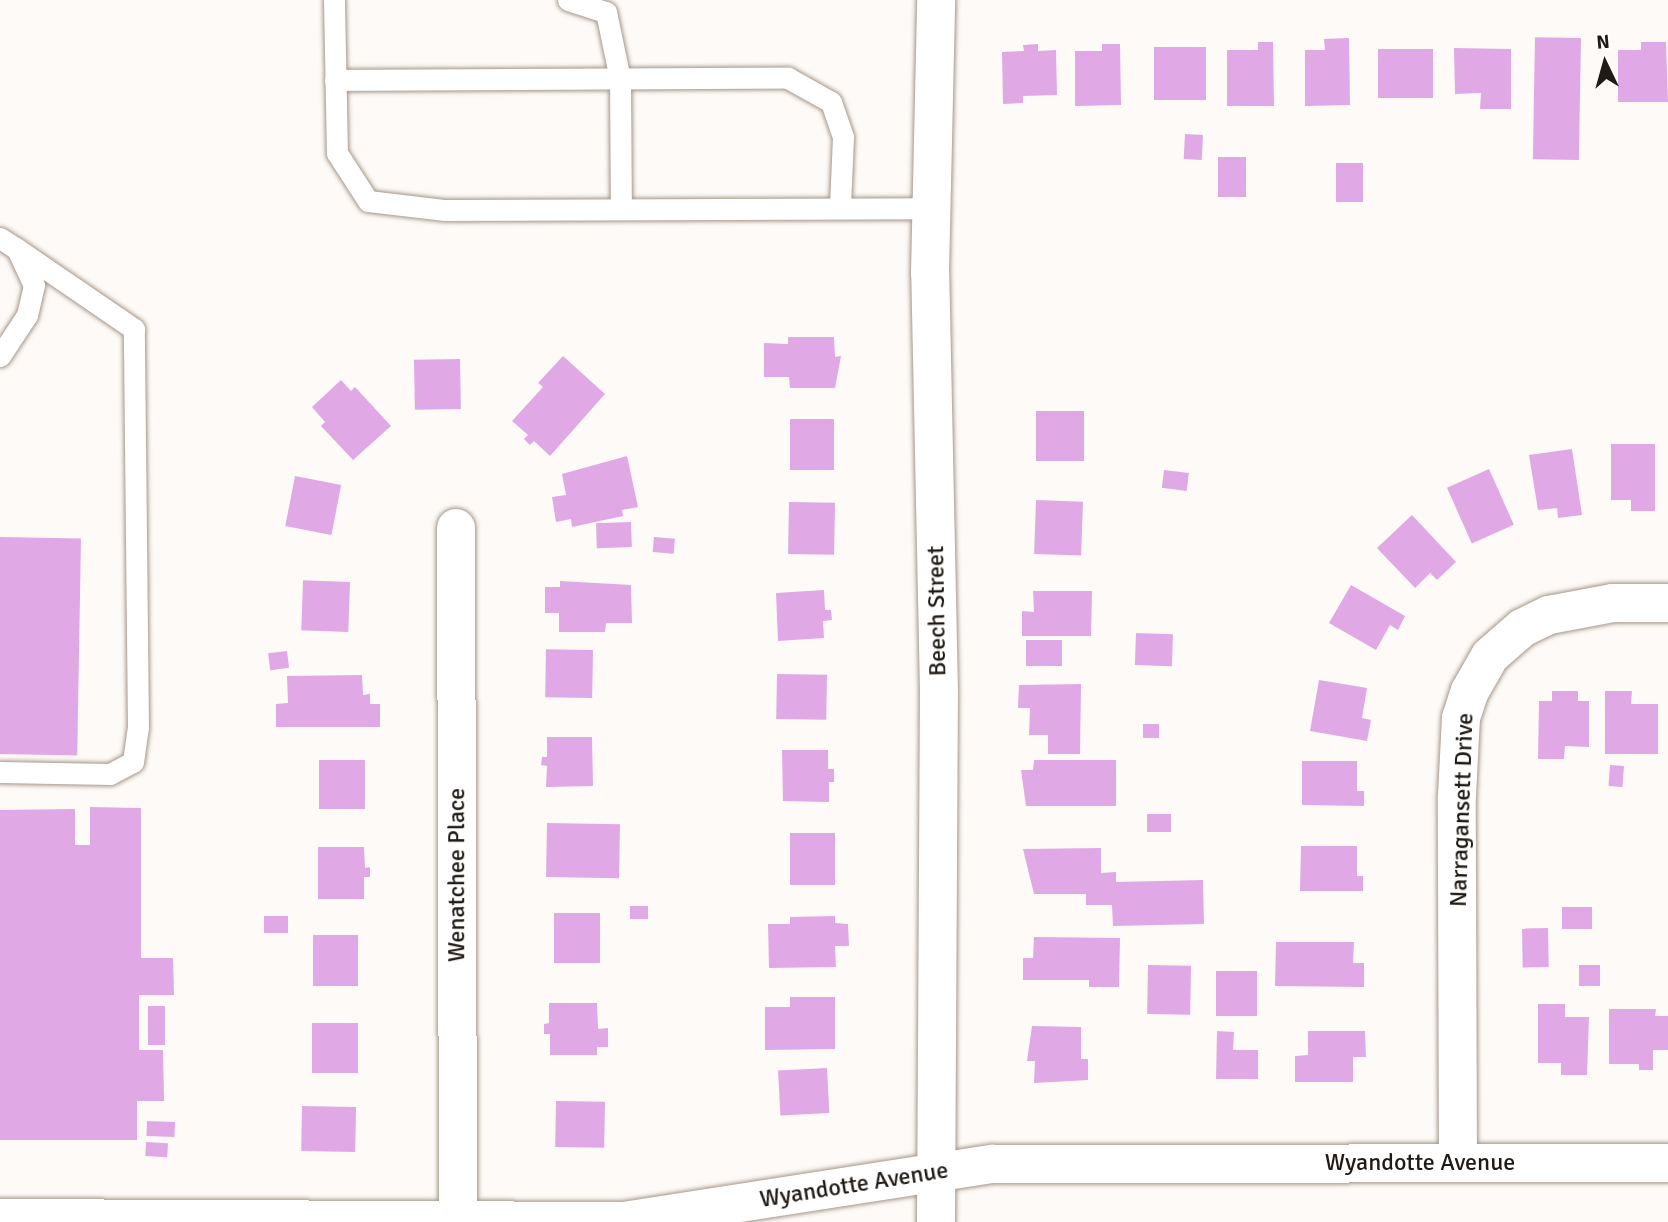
<!DOCTYPE html>
<style>
body{margin:0}
#map{position:relative;width:1668px;height:1222px;overflow:hidden;background:#fdfaf7;font-family:Signika,sans-serif}
div>[style]{position:absolute}
.building>*{inset:0;background:#e1a8e6;transform-origin:0 0}
.roads{filter:drop-shadow(0 0 2px #a5968b) drop-shadow(0 0 2px #a5968b)}
.lane>*{height:21px;margin:-10.5px;padding:0 10.5px;transform-origin:10.5px;border-radius:10.5px;background:#fff}
.street>*{height:38px;margin:-19px;padding:0 19px;transform-origin:19px;border-radius:19px;background:#fff}
span{translate:-50% -50%;white-space:nowrap;text-align:center;line-height:1.15;-webkit-text-stroke:5px #fff;paint-order:stroke}
.street-label{font-size:24px;color:#1f1a15}
.north{position:absolute;left:1570px;top:28px;width:70px;height:70px;-webkit-text-stroke:5px #fff;paint-order:stroke;rotate:355deg;font-size:19px;font-weight:700;line-height:28px;text-align:center;color:#1f1a15}
.north::after{content:'';display:block;margin:auto;width:24px;height:32px;background:#1f1a15;clip-path:polygon(50% 0,100% 100%,50% 72%,0 100%)}
</style>
<div id="map">
<div class="building">
<div style="clip-path:polygon(1349px 38px,1350px 105px,1305px 106px,1305px 50px,1325px 50px,1324px 39px)"></div>
<div style="left:1581px;top:38px;width:122px;height:46px;rotate:91deg"></div>
<div style="clip-path:polygon(1258px 42px,1273px 42px,1274px 106px,1227px 106px,1227px 50px,1258px 50px)"></div>
<div style="clip-path:polygon(1641px 42px,1666px 42px,1668px 102px,1618px 102px,1618px 50px,1641px 50px)"></div>
<div style="clip-path:polygon(1038px 44px,1038px 51px,1056px 50px,1057px 95px,1023px 96px,1023px 103px,1003px 104px,1002px 52px,1024px 51px,1023px 45px)"></div>
<div style="clip-path:polygon(1102px 44px,1120px 44px,1121px 105px,1075px 106px,1075px 51px,1102px 51px)"></div>
<div style="left:1206px;top:47px;width:53px;height:52px;rotate:90deg"></div>
<div style="clip-path:polygon(1454px 48px,1511px 49px,1511px 109px,1480px 109px,1481px 93px,1455px 94px)"></div>
<div style="left:1378px;top:49px;width:55px;height:49px"></div>
<div style="left:1185px;top:134px;width:18px;height:25px;rotate:3deg"></div>
<div style="left:1218px;top:157px;width:28px;height:40px"></div>
<div style="left:1336px;top:163px;width:27px;height:39px"></div>
<div style="clip-path:polygon(788px 337px,834px 337px,835px 357px,841px 356px,835px 388px,790px 388px,789px 377px,764px 377px,764px 343px,788px 344px)"></div>
<div style="clip-path:polygon(563px 356px,605px 394px,550px 456px,534px 441px,530px 445px,524px 439px,528px 435px,512px 421px,543px 387px,538px 383px)"></div>
<div style="left:460px;top:359px;width:50px;height:46px;rotate:89deg"></div>
<div style="clip-path:polygon(341px 380px,351px 391px,355px 387px,391px 426px,353px 460px,321px 426px,325px 422px,312px 407px)"></div>
<div style="left:1084px;top:411px;width:50px;height:48px;rotate:90deg"></div>
<div style="left:790px;top:419px;width:44px;height:51px"></div>
<div style="clip-path:polygon(1611px 444px,1655px 444px,1655px 511px,1631px 511px,1631px 500px,1611px 500px)"></div>
<div style="clip-path:polygon(1572px 449px,1582px 515px,1558px 518px,1557px 508px,1538px 510px,1529px 455px)"></div>
<div style="clip-path:polygon(627px 456px,638px 507px,622px 510px,623px 516px,572px 527px,571px 519px,556px 522px,552px 497px,566px 495px,562px 474px)"></div>
<div style="left:1489px;top:469px;width:61px;height:46px;rotate:66deg"></div>
<div style="left:1164px;top:470px;width:25px;height:18px;rotate:7deg"></div>
<div style="left:295px;top:476px;width:47px;height:51px;rotate:11deg"></div>
<div style="left:1036px;top:500px;width:47px;height:54px;rotate:2deg"></div>
<div style="left:789px;top:502px;width:46px;height:52px;rotate:1deg"></div>
<div style="clip-path:polygon(1412px 515px,1456px 562px,1437px 580px,1430px 573px,1415px 588px,1377px 548px)"></div>
<div style="left:631px;top:522px;width:25px;height:35px;rotate:88deg"></div>
<div style="left:0;top:537px;width:81px;height:217px;rotate:1deg"></div>
<div style="left:654px;top:537px;width:21px;height:15px;rotate:5deg"></div>
<div style="clip-path:polygon(560px 581px,631px 585px,632px 623px,606px 623px,605px 632px,559px 632px,559px 613px,545px 613px,545px 587px,560px 587px)"></div>
<div style="left:350px;top:582px;width:50px;height:47px;rotate:92deg"></div>
<div style="clip-path:polygon(1351px 585px,1405px 616px,1398px 630px,1390px 625px,1376px 650px,1329px 623px)"></div>
<div style="clip-path:polygon(824px 590px,825px 610px,831px 610px,832px 620px,823px 621px,824px 638px,778px 641px,776px 593px)"></div>
<div style="clip-path:polygon(1033px 591px,1092px 591px,1091px 636px,1022px 636px,1022px 611px,1034px 612px)"></div>
<div style="left:1136px;top:633px;width:37px;height:32px;rotate:2deg"></div>
<div style="left:1062px;top:640px;width:26px;height:36px;rotate:90deg"></div>
<div style="left:593px;top:650px;width:48px;height:47px;rotate:91deg"></div>
<div style="left:287px;top:651px;width:17px;height:19px;rotate:83deg"></div>
<div style="left:777px;top:674px;width:50px;height:45px;rotate:1deg"></div>
<div style="clip-path:polygon(362px 675px,363px 695px,370px 694px,370px 704px,380px 704px,380px 727px,276px 727px,276px 704px,288px 703px,287px 676px)"></div>
<div style="clip-path:polygon(1319px 680px,1367px 688px,1362px 718px,1371px 720px,1367px 741px,1310px 731px)"></div>
<div style="clip-path:polygon(1081px 684px,1080px 754px,1048px 754px,1048px 735px,1029px 735px,1030px 708px,1018px 708px,1019px 685px)"></div>
<div style="clip-path:polygon(1552px 691px,1578px 691px,1578px 701px,1589px 701px,1589px 747px,1565px 746px,1564px 759px,1538px 759px,1539px 701px,1552px 701px)"></div>
<div style="clip-path:polygon(1605px 691px,1632px 691px,1631px 704px,1658px 704px,1658px 754px,1605px 754px)"></div>
<div style="left:1159px;top:724px;width:14px;height:16px;rotate:90deg"></div>
<div style="clip-path:polygon(547px 737px,592px 737px,593px 786px,546px 787px,547px 766px,541px 765px,542px 757px,547px 757px)"></div>
<div style="clip-path:polygon(782px 750px,828px 750px,828px 769px,834px 769px,834px 782px,829px 782px,829px 802px,783px 801px)"></div>
<div style="left:319px;top:760px;width:46px;height:49px"></div>
<div style="clip-path:polygon(1034px 760px,1116px 760px,1116px 806px,1026px 806px,1021px 770px,1033px 770px)"></div>
<div style="clip-path:polygon(1302px 761px,1357px 761px,1357px 791px,1364px 791px,1364px 806px,1302px 805px)"></div>
<div style="left:1610px;top:765px;width:14px;height:21px;rotate:4deg"></div>
<div style="clip-path:polygon(90px 807px,141px 808px,141px 958px,173px 958px,174px 995px,139px 995px,139px 1050px,163px 1050px,164px 1101px,137px 1101px,137px 1140px,0 1140px,0 810px,75px 809px,75px 845px,90px 845px)"></div>
<div style="left:1147px;top:814px;width:24px;height:18px"></div>
<div style="left:547px;top:823px;width:73px;height:54px;rotate:1deg"></div>
<div style="left:835px;top:833px;width:52px;height:45px;rotate:90deg"></div>
<div style="clip-path:polygon(1301px 846px,1357px 846px,1357px 876px,1363px 876px,1363px 891px,1300px 891px)"></div>
<div style="clip-path:polygon(318px 847px,364px 847px,365px 868px,370px 867px,370px 877px,364px 877px,364px 899px,318px 899px)"></div>
<div style="clip-path:polygon(1101px 848px,1101px 873px,1116px 872px,1116px 882px,1203px 880px,1204px 924px,1113px 926px,1112px 905px,1086px 905px,1086px 894px,1034px 894px,1023px 849px)"></div>
<div style="left:630px;top:906px;width:18px;height:13px"></div>
<div style="left:1562px;top:907px;width:30px;height:22px"></div>
<div style="left:554px;top:913px;width:46px;height:50px"></div>
<div style="left:288px;top:916px;width:17px;height:24px;rotate:90deg"></div>
<div style="clip-path:polygon(835px 916px,835px 923px,848px 924px,849px 946px,835px 946px,836px 967px,769px 968px,768px 924px,790px 924px,790px 917px)"></div>
<div style="left:1548px;top:928px;width:39px;height:26px;rotate:89deg"></div>
<div style="left:313px;top:935px;width:45px;height:51px"></div>
<div style="clip-path:polygon(1034px 937px,1120px 938px,1119px 987px,1089px 987px,1089px 980px,1023px 980px,1023px 958px,1033px 958px)"></div>
<div style="clip-path:polygon(1276px 942px,1354px 942px,1353px 963px,1364px 963px,1364px 987px,1275px 986px)"></div>
<div style="left:1148px;top:965px;width:43px;height:49px;rotate:1deg"></div>
<div style="left:1579px;top:965px;width:21px;height:21px"></div>
<div style="left:1216px;top:971px;width:41px;height:45px"></div>
<div style="clip-path:polygon(790px 997px,835px 997px,835px 1049px,765px 1050px,765px 1007px,790px 1007px)"></div>
<div style="clip-path:polygon(549px 1003px,597px 1003px,598px 1029px,608px 1028px,608px 1047px,597px 1047px,597px 1055px,550px 1055px,550px 1034px,544px 1034px,544px 1024px,549px 1023px)"></div>
<div style="clip-path:polygon(1538px 1004px,1565px 1004px,1565px 1017px,1589px 1017px,1587px 1075px,1561px 1075px,1561px 1063px,1538px 1063px)"></div>
<div style="left:148px;top:1006px;width:17px;height:39px"></div>
<div style="clip-path:polygon(1609px 1009px,1656px 1009px,1655px 1016px,1668px 1016px,1668px 1050px,1653px 1050px,1653px 1070px,1639px 1070px,1639px 1064px,1609px 1064px)"></div>
<div style="left:312px;top:1023px;width:46px;height:50px"></div>
<div style="clip-path:polygon(1032px 1026px,1081px 1027px,1081px 1059px,1088px 1059px,1088px 1080px,1034px 1083px,1035px 1061px,1027px 1061px)"></div>
<div style="clip-path:polygon(1217px 1031px,1234px 1032px,1233px 1050px,1258px 1050px,1258px 1079px,1216px 1079px)"></div>
<div style="clip-path:polygon(1308px 1031px,1365px 1031px,1366px 1057px,1353px 1057px,1353px 1082px,1295px 1082px,1295px 1056px,1308px 1055px)"></div>
<div style="left:827px;top:1068px;width:45px;height:49px;rotate:87deg"></div>
<div style="left:556px;top:1101px;width:49px;height:46px;rotate:1deg"></div>
<div style="left:302px;top:1106px;width:54px;height:45px;rotate:1deg"></div>
<div style="left:147px;top:1121px;width:28px;height:15px;rotate:2deg"></div>
<div style="left:146px;top:1142px;width:22px;height:14px;rotate:3deg"></div>
</div>
<div class="roads">
<div class="lane">
<div style="left:334px;top:0;width:153px;rotate:88.9deg"></div>
<div style="left:337px;top:153px;width:57px;rotate:57.1deg"></div>
<div style="left:368px;top:201px;width:78px;rotate:6.7deg"></div>
<div style="left:445px;top:210px;width:488px;rotate:-0.2deg"></div>
<div style="left:568px;top:0;width:40px;rotate:18deg"></div>
<div style="left:606px;top:12px;width:68px;rotate:78.2deg"></div>
<div style="left:620px;top:79px;width:130px;rotate:89.6deg"></div>
<div style="left:335px;top:80px;width:453px;rotate:-0.3deg"></div>
<div style="left:788px;top:78px;width:49px;rotate:29.2deg"></div>
<div style="left:831px;top:102px;width:37px;rotate:71deg"></div>
<div style="left:843px;top:137px;width:68px;rotate:92.5deg"></div>
<div style="left:0;top:238px;width:20px;rotate:33deg"></div>
<div style="left:17px;top:249px;width:40px;rotate:65deg"></div>
<div style="left:34px;top:285px;width:31px;rotate:103deg"></div>
<div style="left:27px;top:315px;width:49px;rotate:123.4deg"></div>
<div style="left:0;top:772px;width:110px;rotate:1deg"></div>
<div style="left:110px;top:774px;width:26px;rotate:-28deg"></div>
<div style="left:133px;top:762px;width:34px;rotate:-82deg"></div>
<div style="left:138px;top:728px;width:399px;rotate:-90.6deg"></div>
<div style="left:134px;top:329px;width:142px;rotate:-145.6deg"></div>
</div>
<div class="street">
<div style="left:456px;top:528px;width:693px;rotate:89.83deg"></div>
<div style="left:1458px;top:1162px;width:366px;rotate:-90.2deg"></div>
<div style="left:1457px;top:796px;width:78px;rotate:-87.1deg"></div>
<div style="left:1461px;top:718px;width:28px;rotate:-72deg"></div>
<div style="left:1470px;top:691px;width:40px;rotate:-60.3deg"></div>
<div style="left:1490px;top:656px;width:43px;rotate:-41.2deg"></div>
<div style="left:1522px;top:628px;width:30px;rotate:-26deg"></div>
<div style="left:1549px;top:615px;width:65px;rotate:-10.6deg"></div>
<div style="left:1613px;top:603px;width:55px"></div>
<div style="left:0;top:1218px;width:623px;rotate:0.28deg"></div>
<div style="left:623px;top:1221px;width:374px;rotate:-8.8deg"></div>
<div style="left:993px;top:1164px;width:675px;rotate:-0.08deg"></div>
<div style="left:936px;top:1222px;width:530px;rotate:-89.68deg"></div>
<div style="left:939px;top:692px;width:419px;rotate:-91.2deg"></div>
<div style="left:930px;top:273px;width:273px;rotate:-88.7deg"></div>
</div>
</div>
<div class="street-label">
<span style="left:937px;top:611px;rotate:-91deg">Beech Street</span>
<span style="left:1462px;top:810px;rotate:-88deg">Narragansett Drive</span>
<span style="left:457px;top:875px;rotate:-90deg">Wenatchee Place</span>
<span style="left:1420px;top:1163px">Wyandotte Avenue</span>
<span style="left:854px;top:1185px;rotate:-9deg">Wyandotte Avenue</span>
</div>
<div class="north">N</div>
</div>
